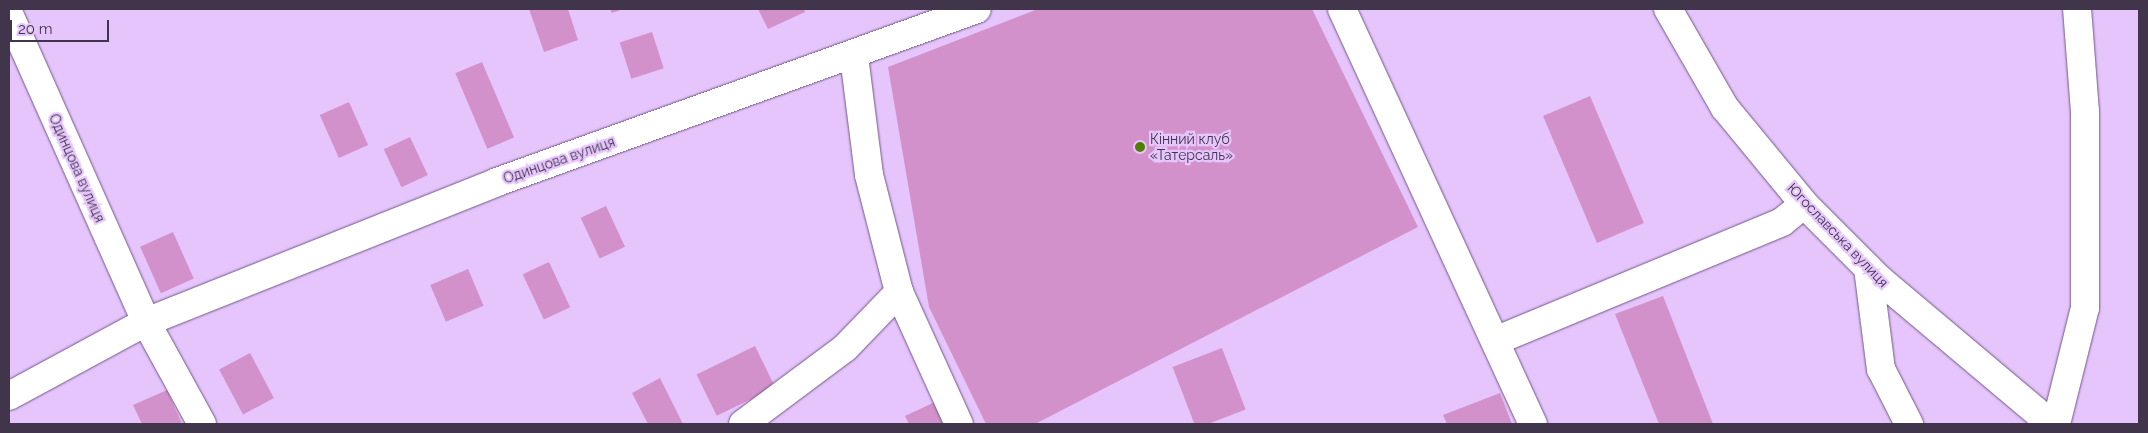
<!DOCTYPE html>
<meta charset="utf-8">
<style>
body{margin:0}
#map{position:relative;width:2148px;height:433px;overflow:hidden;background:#e5c5fc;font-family:Raleway,sans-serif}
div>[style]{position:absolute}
.building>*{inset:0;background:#d391cc;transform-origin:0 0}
.roads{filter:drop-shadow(0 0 1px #735787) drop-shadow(0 0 1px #735787)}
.minor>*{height:28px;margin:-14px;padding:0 14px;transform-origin:14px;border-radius:14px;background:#fff}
.major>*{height:28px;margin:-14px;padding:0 14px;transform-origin:14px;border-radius:14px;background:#fff}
.dots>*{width:14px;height:14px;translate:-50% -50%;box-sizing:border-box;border:2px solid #e5c5fc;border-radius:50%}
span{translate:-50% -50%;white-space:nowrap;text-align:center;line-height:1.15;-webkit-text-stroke:4.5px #e5c5fc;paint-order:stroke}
.poi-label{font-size:14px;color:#41354b}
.left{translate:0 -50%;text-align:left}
.street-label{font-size:14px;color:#41354b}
.frame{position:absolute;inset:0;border:10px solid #41354b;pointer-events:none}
.scale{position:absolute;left:10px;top:20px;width:99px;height:22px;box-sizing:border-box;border:2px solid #41354b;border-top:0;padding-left:6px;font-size:15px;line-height:18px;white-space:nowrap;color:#41354b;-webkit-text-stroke:4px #e5c5fc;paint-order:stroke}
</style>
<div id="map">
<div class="building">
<div style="clip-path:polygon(529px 9px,568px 9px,578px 40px,544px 52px)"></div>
<div style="clip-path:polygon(610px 9px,623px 9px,612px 13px)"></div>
<div style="clip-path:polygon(758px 9px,804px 9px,805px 12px,768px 29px)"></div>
<div style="clip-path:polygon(1038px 9px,1312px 9px,1418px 227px,1035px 424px,986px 424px,929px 307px,888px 67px)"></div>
<div style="left:652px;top:32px;width:38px;height:34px;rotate:72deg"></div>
<div style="left:482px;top:62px;width:82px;height:29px;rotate:67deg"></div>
<div style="left:1590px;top:96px;width:138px;height:51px;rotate:67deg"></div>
<div style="left:349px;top:102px;width:47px;height:32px;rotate:66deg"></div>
<div style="left:410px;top:137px;width:42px;height:29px;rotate:65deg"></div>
<div style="left:606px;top:206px;width:45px;height:28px;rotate:65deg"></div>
<div style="left:173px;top:232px;width:51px;height:36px;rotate:66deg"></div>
<div style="left:549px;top:262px;width:50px;height:29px;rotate:65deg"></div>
<div style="left:468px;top:269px;width:40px;height:41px;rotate:67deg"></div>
<div style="clip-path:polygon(1663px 296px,1713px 424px,1659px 424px,1615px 314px)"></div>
<div style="left:755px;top:346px;width:46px;height:65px;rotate:64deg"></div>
<div style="left:1222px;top:348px;width:66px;height:53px;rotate:69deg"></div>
<div style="left:250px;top:353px;width:51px;height:35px;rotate:62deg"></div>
<div style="clip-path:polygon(660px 378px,683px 424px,648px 424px,632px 393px)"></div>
<div style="clip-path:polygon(167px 390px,182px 424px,142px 424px,133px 405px)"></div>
<div style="clip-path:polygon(1500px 393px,1512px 424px,1447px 424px,1443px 415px)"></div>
<div style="clip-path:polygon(935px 402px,946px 424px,909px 424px,905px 416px)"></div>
</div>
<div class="roads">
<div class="minor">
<div style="left:1342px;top:9px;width:457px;rotate:65.3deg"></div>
<div style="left:9px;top:14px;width:337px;rotate:66deg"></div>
<div style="left:146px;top:322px;width:116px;rotate:61.2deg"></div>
<div style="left:854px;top:56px;width:120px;rotate:82.8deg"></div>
<div style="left:869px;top:175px;width:121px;rotate:75.6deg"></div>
<div style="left:899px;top:292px;width:145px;rotate:65.6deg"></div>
<div style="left:1868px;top:268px;width:102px;rotate:82.7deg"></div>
<div style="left:1881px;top:369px;width:62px;rotate:63deg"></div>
<div style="left:1495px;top:341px;width:311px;rotate:-22.5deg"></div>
<div style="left:1782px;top:222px;width:28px;rotate:-39deg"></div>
<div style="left:9px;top:396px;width:156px;rotate:-28.4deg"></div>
<div style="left:146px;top:322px;width:378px;rotate:-21.7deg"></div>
<div style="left:497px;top:182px;width:510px;rotate:-19.82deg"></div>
<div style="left:743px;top:424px;width:127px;rotate:-36.7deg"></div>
<div style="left:845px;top:348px;width:78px;rotate:-46deg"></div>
<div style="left:2056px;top:424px;width:120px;rotate:-76deg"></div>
<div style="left:2085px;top:308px;width:196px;rotate:-90deg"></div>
<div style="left:2085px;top:112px;width:103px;rotate:-94.4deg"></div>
</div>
<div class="major">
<div style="left:1668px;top:9px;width:114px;rotate:60.1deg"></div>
<div style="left:1725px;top:108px;width:124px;rotate:50.5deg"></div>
<div style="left:1804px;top:204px;width:106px;rotate:45deg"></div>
<div style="left:1879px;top:279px;width:225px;rotate:40.1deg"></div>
</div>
</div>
<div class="dots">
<div style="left:1140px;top:147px;background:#507d02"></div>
</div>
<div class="poi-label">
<span class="left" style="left:1150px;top:147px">Кінний клуб<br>«Татерсаль»</span>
</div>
<div class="street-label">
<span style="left:559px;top:160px;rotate:-19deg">Одинцова вулиця</span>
<span style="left:77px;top:168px;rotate:66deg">Одинцова вулиця</span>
<span style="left:1838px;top:235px;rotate:46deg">Югославська вулиця</span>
</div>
<div class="frame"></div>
<div class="scale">20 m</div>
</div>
